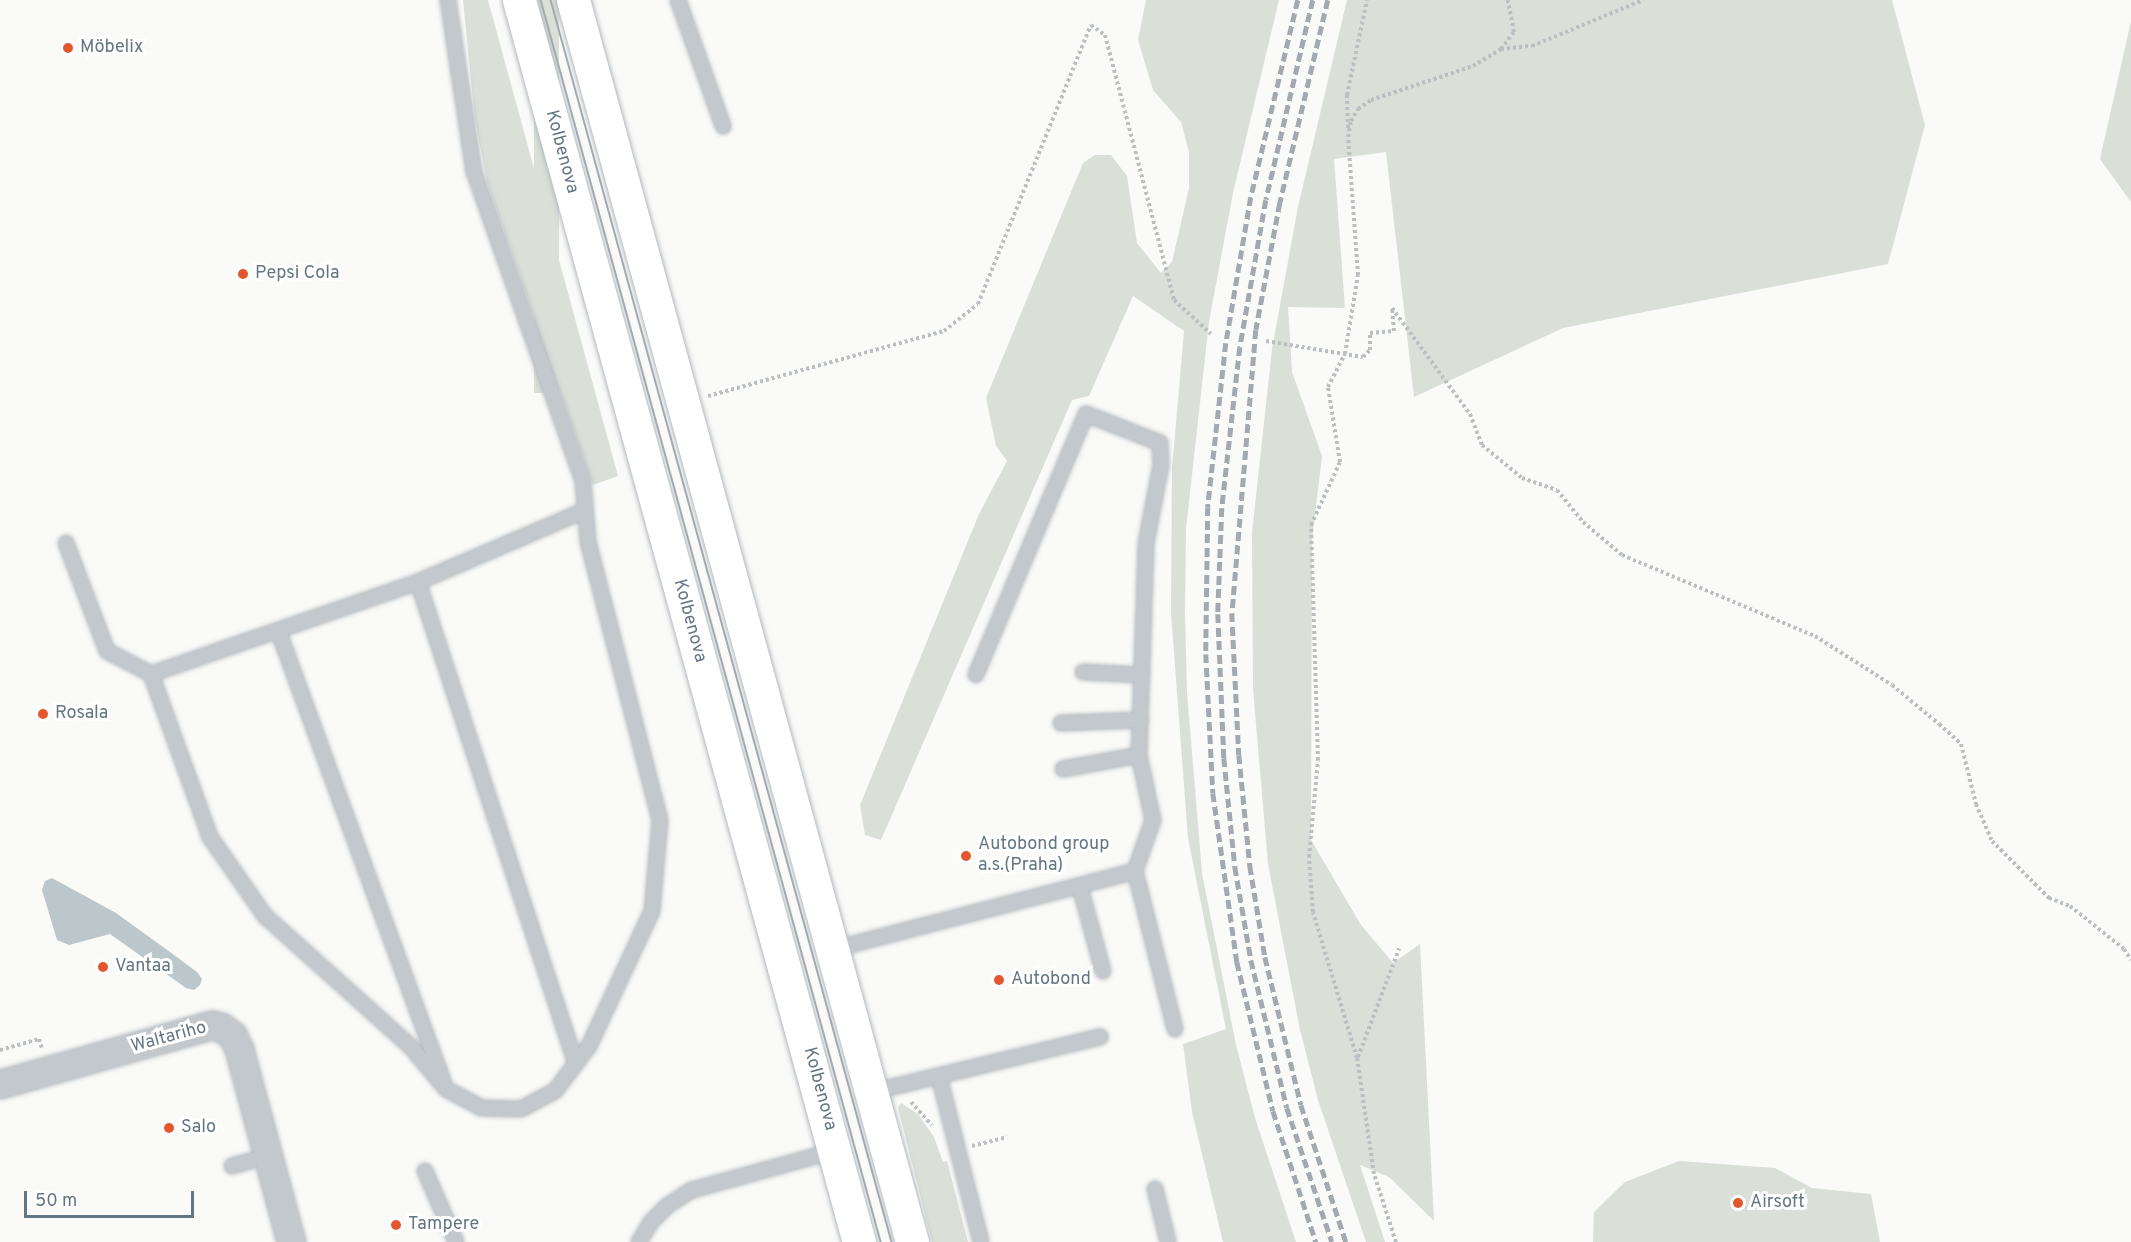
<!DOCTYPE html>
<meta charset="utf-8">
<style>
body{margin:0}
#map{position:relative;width:2131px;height:1242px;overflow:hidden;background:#fafaf8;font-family:Overpass,sans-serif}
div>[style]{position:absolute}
.green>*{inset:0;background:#dadfd7;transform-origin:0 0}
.water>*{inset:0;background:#bbc7cb}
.path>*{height:4px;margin-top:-2px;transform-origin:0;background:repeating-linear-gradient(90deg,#bbbfc2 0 3px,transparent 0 6px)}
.roads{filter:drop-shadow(0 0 2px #b3babf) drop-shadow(0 0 2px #b3babf)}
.lane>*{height:14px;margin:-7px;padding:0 7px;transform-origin:7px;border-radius:7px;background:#c3c8cc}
.street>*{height:27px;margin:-13.5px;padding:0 13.5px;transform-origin:13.5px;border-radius:13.5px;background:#c3c8cc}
.secondary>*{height:33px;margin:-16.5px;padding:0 16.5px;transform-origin:16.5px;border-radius:16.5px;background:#fff}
.tram>*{height:1.5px;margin:-0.75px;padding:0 0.75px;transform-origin:0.75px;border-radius:0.75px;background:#a2aab0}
.rail>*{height:4.5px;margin-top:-2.25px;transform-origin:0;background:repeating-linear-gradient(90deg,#a2aab0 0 9px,transparent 0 13.5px)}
.dots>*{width:16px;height:16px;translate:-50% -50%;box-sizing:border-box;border:3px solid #fff;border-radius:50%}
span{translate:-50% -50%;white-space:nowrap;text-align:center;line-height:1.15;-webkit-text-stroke:6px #fff;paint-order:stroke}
.poi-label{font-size:18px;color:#657683}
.left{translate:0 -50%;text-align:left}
.street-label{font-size:18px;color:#657683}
.scale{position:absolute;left:24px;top:1191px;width:170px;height:27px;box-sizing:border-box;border:3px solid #657683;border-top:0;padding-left:8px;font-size:18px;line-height:21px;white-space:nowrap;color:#657683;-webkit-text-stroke:4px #fff;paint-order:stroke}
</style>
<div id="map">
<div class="green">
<div style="clip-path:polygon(463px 0,488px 0,618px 476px,593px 485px,487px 182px,475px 120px)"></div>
<div style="left:534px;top:0;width:25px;height:393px"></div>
<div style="clip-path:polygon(1146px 0,1279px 0,1233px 193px,1209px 322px,1186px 529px,1185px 613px,1187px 692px,1202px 873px,1236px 1045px,1255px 1118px,1296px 1242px,1223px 1242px,1192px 1112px,1183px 1044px,1226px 1029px,1188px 838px,1171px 613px,1172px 469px,1184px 331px,1133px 296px,1089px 396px,1072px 400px,881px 840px,865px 835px,860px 805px,979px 514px,1007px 461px,996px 446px,986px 398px,1083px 163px,1095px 155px,1111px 155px,1127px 176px,1137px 243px,1161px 273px,1172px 262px,1189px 188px,1189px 152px,1181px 122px,1153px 90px,1138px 40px)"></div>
<div style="clip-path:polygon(1347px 0,1892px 0,1925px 125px,1888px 264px,1563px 328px,1414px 397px,1386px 152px,1334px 159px,1345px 308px,1288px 307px,1292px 372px,1322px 456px,1312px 541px,1311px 840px,1361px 925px,1393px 963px,1420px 944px,1434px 1221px,1389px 1177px,1360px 1165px,1385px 1242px,1366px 1242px,1318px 1100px,1300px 1030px,1268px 864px,1253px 689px,1252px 533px,1272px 349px,1298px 207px)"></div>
<div style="clip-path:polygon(2131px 21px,2131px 202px,2100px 159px)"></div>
<div style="clip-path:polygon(901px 1103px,918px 1114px,934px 1137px,943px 1162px,947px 1161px,968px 1242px,932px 1242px,898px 1108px)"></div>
<div style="clip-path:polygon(1679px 1161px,1775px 1168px,1812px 1188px,1871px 1194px,1880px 1242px,1593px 1242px,1594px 1212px,1625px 1182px)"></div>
</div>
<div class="water">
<div style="clip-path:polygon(52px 878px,116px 913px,170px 952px,197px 972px,202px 979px,200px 985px,194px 990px,186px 988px,110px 934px,69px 945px,57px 940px,42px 890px,45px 881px)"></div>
</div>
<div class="path">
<div style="left:1501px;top:49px;width:31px;rotate:-6deg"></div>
<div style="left:1532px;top:46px;width:120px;rotate:-22.5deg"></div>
<div style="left:1348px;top:128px;width:33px;rotate:-92deg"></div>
<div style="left:1347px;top:95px;width:97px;rotate:-78.1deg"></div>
<div style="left:1392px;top:308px;width:132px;rotate:53.7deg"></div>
<div style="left:1470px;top:414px;width:33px;rotate:69deg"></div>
<div style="left:1482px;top:445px;width:52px;rotate:39.5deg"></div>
<div style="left:1522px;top:478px;width:37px;rotate:19deg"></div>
<div style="left:1557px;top:490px;width:41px;rotate:50.9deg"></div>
<div style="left:1583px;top:522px;width:51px;rotate:40.2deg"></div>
<div style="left:1622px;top:555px;width:209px;rotate:22.8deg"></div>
<div style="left:1815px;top:636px;width:91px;rotate:32.5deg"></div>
<div style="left:1892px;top:685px;width:61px;rotate:39.7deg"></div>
<div style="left:1939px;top:724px;width:30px;rotate:42deg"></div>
<div style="left:1961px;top:744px;width:62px;rotate:76deg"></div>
<div style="left:1976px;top:804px;width:40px;rotate:66.6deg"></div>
<div style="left:1992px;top:841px;width:81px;rotate:45deg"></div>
<div style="left:2049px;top:898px;width:22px;rotate:21deg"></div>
<div style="left:2070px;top:906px;width:69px;rotate:38.5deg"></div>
<div style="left:2124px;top:949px;width:13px;rotate:58deg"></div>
<div style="left:1266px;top:341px;width:98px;rotate:9.4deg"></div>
<div style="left:1363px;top:357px;width:10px;rotate:-45deg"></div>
<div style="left:1370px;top:350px;width:17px;rotate:-90deg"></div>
<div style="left:1370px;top:333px;width:24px;rotate:-5deg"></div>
<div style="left:1394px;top:331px;width:23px;rotate:-95deg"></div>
<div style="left:708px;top:396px;width:245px;rotate:-15.4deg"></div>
<div style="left:944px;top:331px;width:43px;rotate:-38.5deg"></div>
<div style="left:978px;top:304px;width:301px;rotate:-68deg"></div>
<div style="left:1091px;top:25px;width:17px;rotate:36deg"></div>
<div style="left:1105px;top:35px;width:274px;rotate:75.4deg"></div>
<div style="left:1174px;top:300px;width:50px;rotate:42.6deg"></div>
<div style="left:0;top:1050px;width:41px;rotate:-15.8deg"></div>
<div style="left:39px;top:1039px;width:9px;rotate:72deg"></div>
<div style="left:1358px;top:1057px;width:116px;rotate:-69.2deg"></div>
<div style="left:911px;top:1102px;width:31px;rotate:48deg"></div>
<div style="left:972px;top:1146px;width:36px;rotate:-14deg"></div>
<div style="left:1396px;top:1242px;width:71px;rotate:-107.9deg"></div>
<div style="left:1374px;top:1174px;width:117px;rotate:-98.3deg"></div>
<div style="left:1357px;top:1058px;width:152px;rotate:-106.8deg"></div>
<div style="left:1313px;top:912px;width:55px;rotate:-94.2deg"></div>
<div style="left:1309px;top:857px;width:97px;rotate:-84.7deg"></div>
<div style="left:1318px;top:760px;width:235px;rotate:-91.7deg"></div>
<div style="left:1311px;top:525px;width:69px;rotate:-65.3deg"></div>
<div style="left:1340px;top:462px;width:76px;rotate:-99.1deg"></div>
<div style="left:1328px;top:387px;width:37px;rotate:-63deg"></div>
<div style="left:1345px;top:354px;width:80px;rotate:-80.7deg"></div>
<div style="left:1358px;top:275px;width:138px;rotate:-94.1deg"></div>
<div style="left:1348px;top:137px;width:16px;rotate:-79deg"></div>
<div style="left:1351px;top:121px;width:14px;rotate:-60deg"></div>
<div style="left:1358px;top:109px;width:16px;rotate:-35deg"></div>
<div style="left:1371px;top:100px;width:108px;rotate:-18.4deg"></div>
<div style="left:1473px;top:66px;width:33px;rotate:-31deg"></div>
<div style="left:1501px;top:49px;width:21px;rotate:-53deg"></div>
<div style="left:1514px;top:32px;width:33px;rotate:-101deg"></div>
</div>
<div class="roads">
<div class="lane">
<div style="left:678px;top:0;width:134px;rotate:70.3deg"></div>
<div style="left:66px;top:543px;width:116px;rotate:69.2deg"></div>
<div style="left:107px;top:651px;width:50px;rotate:27.6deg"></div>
<div style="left:151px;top:674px;width:173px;rotate:70.1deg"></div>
<div style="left:210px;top:837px;width:96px;rotate:55.2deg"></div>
<div style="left:265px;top:916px;width:196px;rotate:41.9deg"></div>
<div style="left:411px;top:1047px;width:55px;rotate:50.2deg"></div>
<div style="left:446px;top:1089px;width:40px;rotate:28deg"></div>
<div style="left:481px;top:1108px;width:40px;rotate:1.4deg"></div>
<div style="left:521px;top:1109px;width:38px;rotate:-28deg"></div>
<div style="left:555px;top:1091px;width:56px;rotate:-52.9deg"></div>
<div style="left:589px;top:1046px;width:149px;rotate:-65deg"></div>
<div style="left:652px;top:911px;width:91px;rotate:-85deg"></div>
<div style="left:660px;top:820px;width:288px;rotate:-104.5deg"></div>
<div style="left:588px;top:541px;width:60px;rotate:-94.8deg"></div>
<div style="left:583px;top:481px;width:328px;rotate:-109.4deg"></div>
<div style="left:474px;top:172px;width:174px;rotate:-98.6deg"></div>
<div style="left:418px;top:582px;width:507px;rotate:71.85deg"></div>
<div style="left:278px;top:630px;width:480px;rotate:69.9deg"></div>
<div style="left:1083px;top:672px;width:59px;rotate:2.9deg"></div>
<div style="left:151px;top:674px;width:282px;rotate:-19deg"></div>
<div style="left:418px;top:582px;width:181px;rotate:-23.2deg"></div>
<div style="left:1061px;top:723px;width:80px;rotate:-2.1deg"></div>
<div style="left:1063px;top:769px;width:77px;rotate:-10.4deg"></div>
<div style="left:1135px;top:871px;width:163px;rotate:75.8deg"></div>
<div style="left:1080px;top:887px;width:87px;rotate:74.7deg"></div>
<div style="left:834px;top:949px;width:311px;rotate:-14.5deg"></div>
<div style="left:1135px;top:871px;width:54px;rotate:-70.6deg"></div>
<div style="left:1153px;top:820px;width:66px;rotate:-102.2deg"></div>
<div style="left:1139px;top:755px;width:212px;rotate:-88.1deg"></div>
<div style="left:1146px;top:543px;width:79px;rotate:-79.1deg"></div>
<div style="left:1161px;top:465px;width:22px;rotate:-93deg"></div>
<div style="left:1160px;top:443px;width:79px;rotate:-158.6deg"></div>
<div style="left:1086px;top:414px;width:283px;rotate:112.9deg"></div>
<div style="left:939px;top:1076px;width:171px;rotate:75.8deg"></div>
<div style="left:872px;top:1092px;width:235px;rotate:-13.6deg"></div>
<div style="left:232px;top:1166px;width:37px;rotate:-16deg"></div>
<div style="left:425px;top:1171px;width:77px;rotate:66.4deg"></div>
<div style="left:1155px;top:1189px;width:55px;rotate:76.2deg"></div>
<div style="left:639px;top:1242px;width:23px;rotate:-59deg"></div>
<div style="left:651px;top:1222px;width:23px;rotate:-45deg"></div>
<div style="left:667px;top:1206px;width:30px;rotate:-33deg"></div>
<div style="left:692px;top:1190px;width:147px;rotate:-15.4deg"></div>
</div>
<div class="street">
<div style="left:0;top:1084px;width:220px;rotate:-15.6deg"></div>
<div style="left:212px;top:1025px;width:9px;rotate:13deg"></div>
<div style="left:221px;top:1027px;width:14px;rotate:36deg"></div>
<div style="left:232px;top:1035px;width:16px;rotate:63deg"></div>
<div style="left:239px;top:1049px;width:200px;rotate:74.9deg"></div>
</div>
<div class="secondary">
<div style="left:519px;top:0;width:1288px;rotate:74.69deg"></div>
<div style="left:573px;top:0;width:1287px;rotate:74.73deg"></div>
</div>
</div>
<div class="tram">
<div style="left:541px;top:0;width:1288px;rotate:74.69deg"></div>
<div style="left:551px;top:0;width:1288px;rotate:74.65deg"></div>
</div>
<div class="rail">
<div style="left:1298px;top:0;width:203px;rotate:103.4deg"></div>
<div style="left:1251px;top:197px;width:148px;rotate:99.7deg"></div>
<div style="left:1226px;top:343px;width:165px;rotate:96.3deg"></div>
<div style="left:1208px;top:507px;width:147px;rotate:90.8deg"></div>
<div style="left:1206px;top:654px;width:139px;rotate:87.1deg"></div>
<div style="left:1213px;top:793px;width:171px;rotate:81.9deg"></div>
<div style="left:1237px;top:962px;width:153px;rotate:76.4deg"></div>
<div style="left:1273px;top:1111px;width:138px;rotate:71.8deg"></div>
<div style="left:1313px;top:0;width:205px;rotate:103.2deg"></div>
<div style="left:1266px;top:200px;width:149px;rotate:100deg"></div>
<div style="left:1240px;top:347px;width:162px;rotate:96.4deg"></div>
<div style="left:1222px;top:508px;width:106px;rotate:92.2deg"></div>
<div style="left:1218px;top:614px;width:144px;rotate:87.6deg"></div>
<div style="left:1224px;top:758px;width:110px;rotate:84.2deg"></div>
<div style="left:1235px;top:867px;width:94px;rotate:80.2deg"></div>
<div style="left:1251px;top:960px;width:152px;rotate:76.3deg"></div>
<div style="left:1287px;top:1108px;width:141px;rotate:71.4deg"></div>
<div style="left:1328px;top:0;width:209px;rotate:103.3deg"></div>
<div style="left:1280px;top:203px;width:129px;rotate:100.7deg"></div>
<div style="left:1256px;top:330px;width:284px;rotate:94.8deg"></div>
<div style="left:1232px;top:613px;width:142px;rotate:87.2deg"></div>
<div style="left:1239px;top:755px;width:112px;rotate:84.3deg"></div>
<div style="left:1250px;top:866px;width:92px;rotate:80.6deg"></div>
<div style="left:1265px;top:957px;width:152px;rotate:76.3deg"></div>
<div style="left:1301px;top:1105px;width:144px;rotate:71.8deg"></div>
</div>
<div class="dots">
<div style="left:68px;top:48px;background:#e4572e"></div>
<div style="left:243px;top:274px;background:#e4572e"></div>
<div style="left:43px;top:714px;background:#e4572e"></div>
<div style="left:966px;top:856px;background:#e4572e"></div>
<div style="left:103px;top:967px;background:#e4572e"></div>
<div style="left:999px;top:980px;background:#e4572e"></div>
<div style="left:169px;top:1128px;background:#e4572e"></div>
<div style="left:1738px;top:1203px;background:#e4572e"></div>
<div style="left:396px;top:1225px;background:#e4572e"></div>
</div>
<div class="poi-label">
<span class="left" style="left:80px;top:48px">Möbelix</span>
<span class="left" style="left:255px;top:274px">Pepsi Cola</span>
<span class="left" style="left:55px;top:714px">Rosala</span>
<span class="left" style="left:978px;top:856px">Autobond group<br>a.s.(Praha)</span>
<span class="left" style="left:115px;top:967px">Vantaa</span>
<span class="left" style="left:1011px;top:980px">Autobond</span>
<span class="left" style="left:181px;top:1128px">Salo</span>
<span class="left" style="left:1750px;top:1203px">Airsoft</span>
<span class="left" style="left:408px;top:1225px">Tampere</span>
</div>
<div class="street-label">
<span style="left:561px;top:152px;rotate:75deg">Kolbenova</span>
<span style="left:689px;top:621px;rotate:75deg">Kolbenova</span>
<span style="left:169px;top:1038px;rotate:-15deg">Waltariho</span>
<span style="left:819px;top:1089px;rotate:75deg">Kolbenova</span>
</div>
<div class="scale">50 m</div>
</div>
